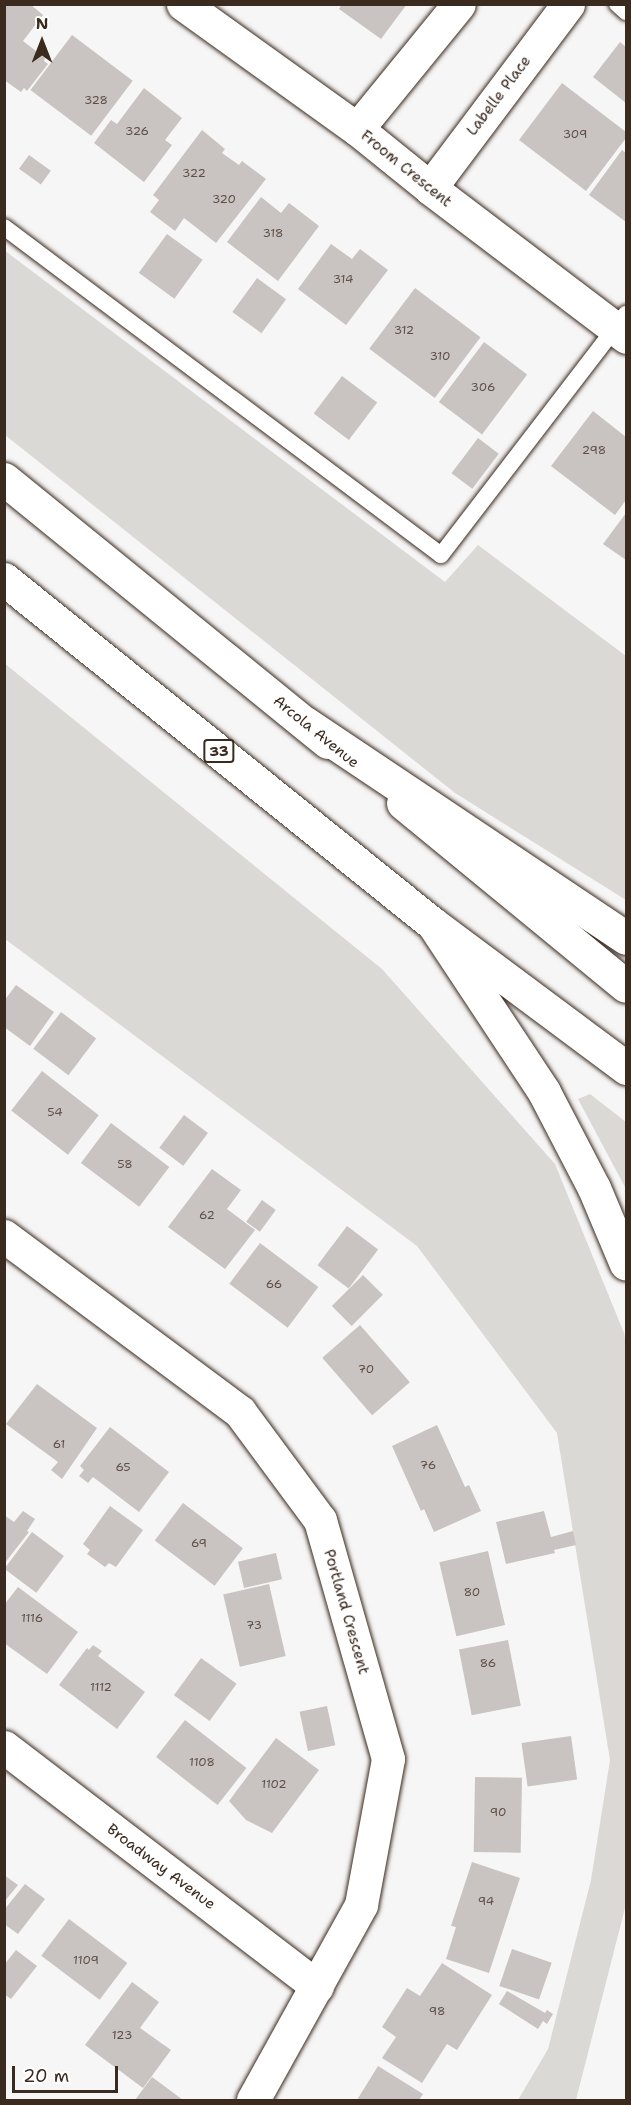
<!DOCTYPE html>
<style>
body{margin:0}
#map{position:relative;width:631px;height:2105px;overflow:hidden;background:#f7f6f6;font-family:"Shantell Sans",sans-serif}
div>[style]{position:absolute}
.green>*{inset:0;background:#dbd9d6}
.building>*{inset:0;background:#c9c3c1;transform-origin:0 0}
.roads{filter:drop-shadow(0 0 2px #3b2a1e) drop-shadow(0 0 2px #3b2a1e)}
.lane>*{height:16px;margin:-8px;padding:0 8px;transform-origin:8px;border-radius:8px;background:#fff}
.street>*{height:33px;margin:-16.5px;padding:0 16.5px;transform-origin:16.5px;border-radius:16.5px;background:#fff}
.primary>*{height:33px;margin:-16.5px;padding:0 16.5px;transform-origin:16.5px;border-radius:16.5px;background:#fff}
.highway>*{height:33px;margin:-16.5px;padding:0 16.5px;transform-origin:16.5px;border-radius:16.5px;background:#fff}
span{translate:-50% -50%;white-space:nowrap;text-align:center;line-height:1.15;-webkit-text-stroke:4.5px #fff;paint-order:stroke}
.number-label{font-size:12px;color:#5e5047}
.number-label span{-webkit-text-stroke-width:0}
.shield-label span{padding:2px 4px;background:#fff;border:2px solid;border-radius:4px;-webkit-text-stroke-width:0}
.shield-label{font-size:14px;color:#3b2a1e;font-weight:700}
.street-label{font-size:15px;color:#3b2a1e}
.frame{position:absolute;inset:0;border:6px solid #3b2a1e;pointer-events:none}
.north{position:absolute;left:12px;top:12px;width:60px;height:60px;-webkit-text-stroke:4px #fff;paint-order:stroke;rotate:0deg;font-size:16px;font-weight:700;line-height:24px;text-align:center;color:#3b2a1e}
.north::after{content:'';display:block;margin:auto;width:21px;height:27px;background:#3b2a1e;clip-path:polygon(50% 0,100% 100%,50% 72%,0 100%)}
.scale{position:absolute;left:12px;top:2066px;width:106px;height:27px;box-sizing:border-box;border:3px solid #3b2a1e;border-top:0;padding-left:8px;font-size:18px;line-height:21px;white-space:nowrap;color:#3b2a1e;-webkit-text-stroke:4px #fff;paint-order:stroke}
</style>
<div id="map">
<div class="green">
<div style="clip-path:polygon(4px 250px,445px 582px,478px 545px,626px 656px,626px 900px,455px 793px,5px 435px)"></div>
<div style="clip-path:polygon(4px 663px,382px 969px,555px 1164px,624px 1333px,626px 1343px,626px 1904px,576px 2100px,518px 2100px,548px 2049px,591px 1880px,610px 1760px,557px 1433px,417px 1246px,5px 939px)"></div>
<div style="clip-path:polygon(590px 1094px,626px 1122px,626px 1189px,578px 1099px)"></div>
</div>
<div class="building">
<div style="clip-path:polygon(4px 4px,30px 4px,43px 15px,23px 41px,45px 58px,44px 61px,48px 64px,27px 91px,24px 88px,21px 92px,4px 80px)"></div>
<div style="clip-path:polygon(342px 4px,407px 4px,381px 39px,339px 9px)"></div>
<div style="left:72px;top:35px;width:76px;height:69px;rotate:37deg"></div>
<div style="clip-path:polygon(620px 42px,626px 47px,626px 103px,593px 77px)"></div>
<div style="clip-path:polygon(562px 83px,626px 132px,626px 138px,586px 191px,519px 140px)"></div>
<div style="clip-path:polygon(144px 88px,182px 118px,165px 140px,172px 145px,144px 182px,94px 143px,111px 120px,117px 124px)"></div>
<div style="clip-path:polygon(202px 130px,225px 149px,222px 153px,239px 165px,242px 161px,266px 179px,216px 243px,184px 218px,175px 231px,150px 212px,159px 200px,153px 195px)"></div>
<div style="clip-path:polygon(622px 150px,626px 153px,626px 222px,589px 195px)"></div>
<div style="left:29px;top:155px;width:27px;height:17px;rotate:36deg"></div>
<div style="clip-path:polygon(261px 197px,281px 213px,289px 203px,319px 226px,278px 281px,227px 242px)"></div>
<div style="left:167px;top:234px;width:44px;height:48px;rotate:36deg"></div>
<div style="clip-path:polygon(331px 244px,352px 259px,360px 249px,388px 270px,346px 325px,298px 289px)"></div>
<div style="left:257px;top:278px;width:36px;height:42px;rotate:36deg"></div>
<div style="left:415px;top:288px;width:82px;height:76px;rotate:37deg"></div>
<div style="left:484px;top:342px;width:54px;height:75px;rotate:37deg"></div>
<div style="left:342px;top:376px;width:44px;height:47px;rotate:37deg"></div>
<div style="clip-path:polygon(593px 411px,626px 437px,626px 500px,615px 515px,551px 466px)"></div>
<div style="left:478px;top:438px;width:26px;height:44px;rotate:37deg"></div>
<div style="clip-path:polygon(626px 513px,626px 560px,603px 544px)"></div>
<div style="clip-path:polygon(16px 985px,54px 1012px,30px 1046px,4px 1027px,4px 1001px)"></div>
<div style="left:61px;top:1012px;width:44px;height:46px;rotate:37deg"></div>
<div style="left:42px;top:1071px;width:72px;height:50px;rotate:38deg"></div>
<div style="left:184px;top:1115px;width:30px;height:41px;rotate:37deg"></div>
<div style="left:111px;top:1123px;width:73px;height:50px;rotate:37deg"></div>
<div style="clip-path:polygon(212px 1169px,241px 1190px,227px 1209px,255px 1230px,225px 1269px,168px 1227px)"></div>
<div style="left:262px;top:1200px;width:17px;height:27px;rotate:36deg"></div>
<div style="left:347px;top:1226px;width:39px;height:49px;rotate:37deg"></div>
<div style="left:260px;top:1243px;width:73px;height:51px;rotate:37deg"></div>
<div style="left:363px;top:1275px;width:28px;height:44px;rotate:45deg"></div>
<div style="left:360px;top:1325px;width:76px;height:50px;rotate:49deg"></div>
<div style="clip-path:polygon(37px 1384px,97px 1428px,62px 1479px,51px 1470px,58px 1462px,6px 1424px)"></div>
<div style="clip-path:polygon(437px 1425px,465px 1487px,469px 1485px,481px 1511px,434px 1532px,424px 1509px,421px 1511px,392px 1446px)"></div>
<div style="clip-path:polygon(110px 1427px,169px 1472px,139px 1512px,93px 1477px,88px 1483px,79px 1476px,84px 1470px,80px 1466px)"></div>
<div style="left:183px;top:1503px;width:75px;height:47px;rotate:37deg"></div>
<div style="clip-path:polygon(110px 1506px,143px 1530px,116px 1567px,109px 1563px,105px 1567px,87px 1554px,90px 1550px,83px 1544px)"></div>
<div style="clip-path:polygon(23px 1511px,35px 1519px,27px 1531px,29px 1532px,4px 1564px,4px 1515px,14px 1522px)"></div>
<div style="clip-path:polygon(544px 1511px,551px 1537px,573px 1531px,576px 1545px,554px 1550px,555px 1553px,506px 1564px,496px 1522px)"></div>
<div style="left:32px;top:1532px;width:40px;height:46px;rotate:37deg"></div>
<div style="left:488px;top:1551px;width:76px;height:50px;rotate:77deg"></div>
<div style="left:276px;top:1553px;width:27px;height:39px;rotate:77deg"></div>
<div style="left:269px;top:1584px;width:74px;height:47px;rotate:77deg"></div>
<div style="clip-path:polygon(18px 1587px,78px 1632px,47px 1674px,4px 1643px,4px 1605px)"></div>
<div style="left:508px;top:1640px;width:67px;height:50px;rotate:79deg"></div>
<div style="clip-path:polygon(93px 1645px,102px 1651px,98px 1656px,145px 1692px,117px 1729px,59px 1685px,87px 1648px,89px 1650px)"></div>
<div style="left:201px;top:1658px;width:44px;height:46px;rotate:36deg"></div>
<div style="left:327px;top:1706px;width:40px;height:28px;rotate:78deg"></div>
<div style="left:185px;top:1720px;width:78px;height:47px;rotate:38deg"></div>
<div style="left:571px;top:1736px;width:44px;height:50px;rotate:82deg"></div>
<div style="clip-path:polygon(276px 1738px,319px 1770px,272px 1833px,246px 1820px,229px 1801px)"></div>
<div style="left:475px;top:1777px;width:47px;height:75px;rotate:1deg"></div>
<div style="clip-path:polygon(472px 1862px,520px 1878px,489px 1973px,446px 1959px,456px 1927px,451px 1926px)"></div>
<div style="clip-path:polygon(4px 1875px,18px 1885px,4px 1902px)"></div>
<div style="clip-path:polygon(25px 1884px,45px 1899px,18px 1934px,4px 1924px,4px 1910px)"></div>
<div style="left:69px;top:1919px;width:73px;height:46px;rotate:37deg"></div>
<div style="left:512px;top:1949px;width:42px;height:39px;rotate:19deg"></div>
<div style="clip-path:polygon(16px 1950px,37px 1966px,11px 1999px,4px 1994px,4px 1965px)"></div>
<div style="clip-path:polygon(442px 1963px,492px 1995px,457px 2050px,447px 2044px,422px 2083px,382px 2058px,396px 2037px,382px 2027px,407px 1988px,420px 1996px)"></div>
<div style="clip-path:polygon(132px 1982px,159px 2002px,140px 2028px,171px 2050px,143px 2088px,85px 2045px)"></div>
<div style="clip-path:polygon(507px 1991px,545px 2013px,547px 2010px,553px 2014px,547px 2024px,543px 2021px,538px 2029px,499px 2004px)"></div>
<div style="clip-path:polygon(378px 2066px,423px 2094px,419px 2100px,357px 2100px)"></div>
<div style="clip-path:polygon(152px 2077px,183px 2100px,135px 2100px)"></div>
</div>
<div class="roads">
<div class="lane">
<div style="left:617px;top:4px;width:12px;rotate:42deg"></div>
<div style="left:4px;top:227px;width:546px;rotate:36.89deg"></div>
<div style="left:441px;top:555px;width:304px;rotate:-52.5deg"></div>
</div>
<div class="street">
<div style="left:183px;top:4px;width:214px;rotate:35.7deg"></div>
<div style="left:357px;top:129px;width:94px;rotate:38.9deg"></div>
<div style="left:430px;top:188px;width:246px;rotate:37.2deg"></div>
<div style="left:357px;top:129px;width:161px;rotate:-50.8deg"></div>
<div style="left:430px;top:188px;width:230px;rotate:-53.1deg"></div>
<div style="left:4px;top:1236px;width:294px;rotate:36.7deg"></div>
<div style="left:240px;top:1412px;width:134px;rotate:53.5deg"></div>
<div style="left:320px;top:1520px;width:248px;rotate:74.1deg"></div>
<div style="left:388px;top:1759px;width:148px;rotate:100.5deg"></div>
<div style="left:361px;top:1905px;width:223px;rotate:119deg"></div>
<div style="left:4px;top:1747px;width:394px;rotate:37.4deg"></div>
</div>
<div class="primary">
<div style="left:4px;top:479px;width:417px;rotate:39.1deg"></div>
<div style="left:4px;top:579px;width:551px;rotate:38.81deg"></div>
<div style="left:433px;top:924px;width:241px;rotate:36.7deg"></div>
<div style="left:403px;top:803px;width:288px;rotate:39.4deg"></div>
</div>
<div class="highway">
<div style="left:305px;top:723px;width:386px;rotate:33.8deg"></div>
<div style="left:433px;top:924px;width:201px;rotate:56.5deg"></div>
<div style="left:544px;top:1092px;width:108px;rotate:62.5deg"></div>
<div style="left:594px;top:1188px;width:82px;rotate:67.2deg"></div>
</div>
</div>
<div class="number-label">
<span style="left:96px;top:101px">328</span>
<span style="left:137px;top:132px">326</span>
<span style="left:575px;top:135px">309</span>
<span style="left:194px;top:174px">322</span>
<span style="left:224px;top:200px">320</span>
<span style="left:273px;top:234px">318</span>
<span style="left:343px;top:280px">314</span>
<span style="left:404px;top:331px">312</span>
<span style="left:440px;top:357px">310</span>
<span style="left:483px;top:388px">306</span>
<span style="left:594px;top:451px">298</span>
<span style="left:55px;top:1113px">54</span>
<span style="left:125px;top:1165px">58</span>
<span style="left:207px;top:1216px">62</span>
<span style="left:274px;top:1285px">66</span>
<span style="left:366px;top:1370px">70</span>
<span style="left:59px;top:1445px">61</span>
<span style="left:428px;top:1466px">76</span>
<span style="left:123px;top:1468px">65</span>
<span style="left:199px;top:1544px">69</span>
<span style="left:472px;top:1593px">80</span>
<span style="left:32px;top:1619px">1116</span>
<span style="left:254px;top:1626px">73</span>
<span style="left:488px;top:1664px">86</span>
<span style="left:101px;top:1688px">1112</span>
<span style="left:202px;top:1763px">1108</span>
<span style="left:274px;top:1785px">1102</span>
<span style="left:498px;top:1813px">90</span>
<span style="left:486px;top:1902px">94</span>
<span style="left:86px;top:1961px">1109</span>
<span style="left:437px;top:2012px">98</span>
<span style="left:122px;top:2036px">123</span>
</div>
<div class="shield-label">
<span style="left:219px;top:751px">33</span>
</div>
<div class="street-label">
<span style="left:499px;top:96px;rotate:-53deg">Labelle Place</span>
<span style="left:406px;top:169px;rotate:39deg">Froom Crescent</span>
<span style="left:316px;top:732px;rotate:39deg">Arcola Avenue</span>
<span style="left:346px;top:1612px;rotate:74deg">Portland Crescent</span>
<span style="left:161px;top:1867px;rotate:37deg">Broadway Avenue</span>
</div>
<div class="frame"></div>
<div class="north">N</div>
<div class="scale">20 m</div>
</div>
